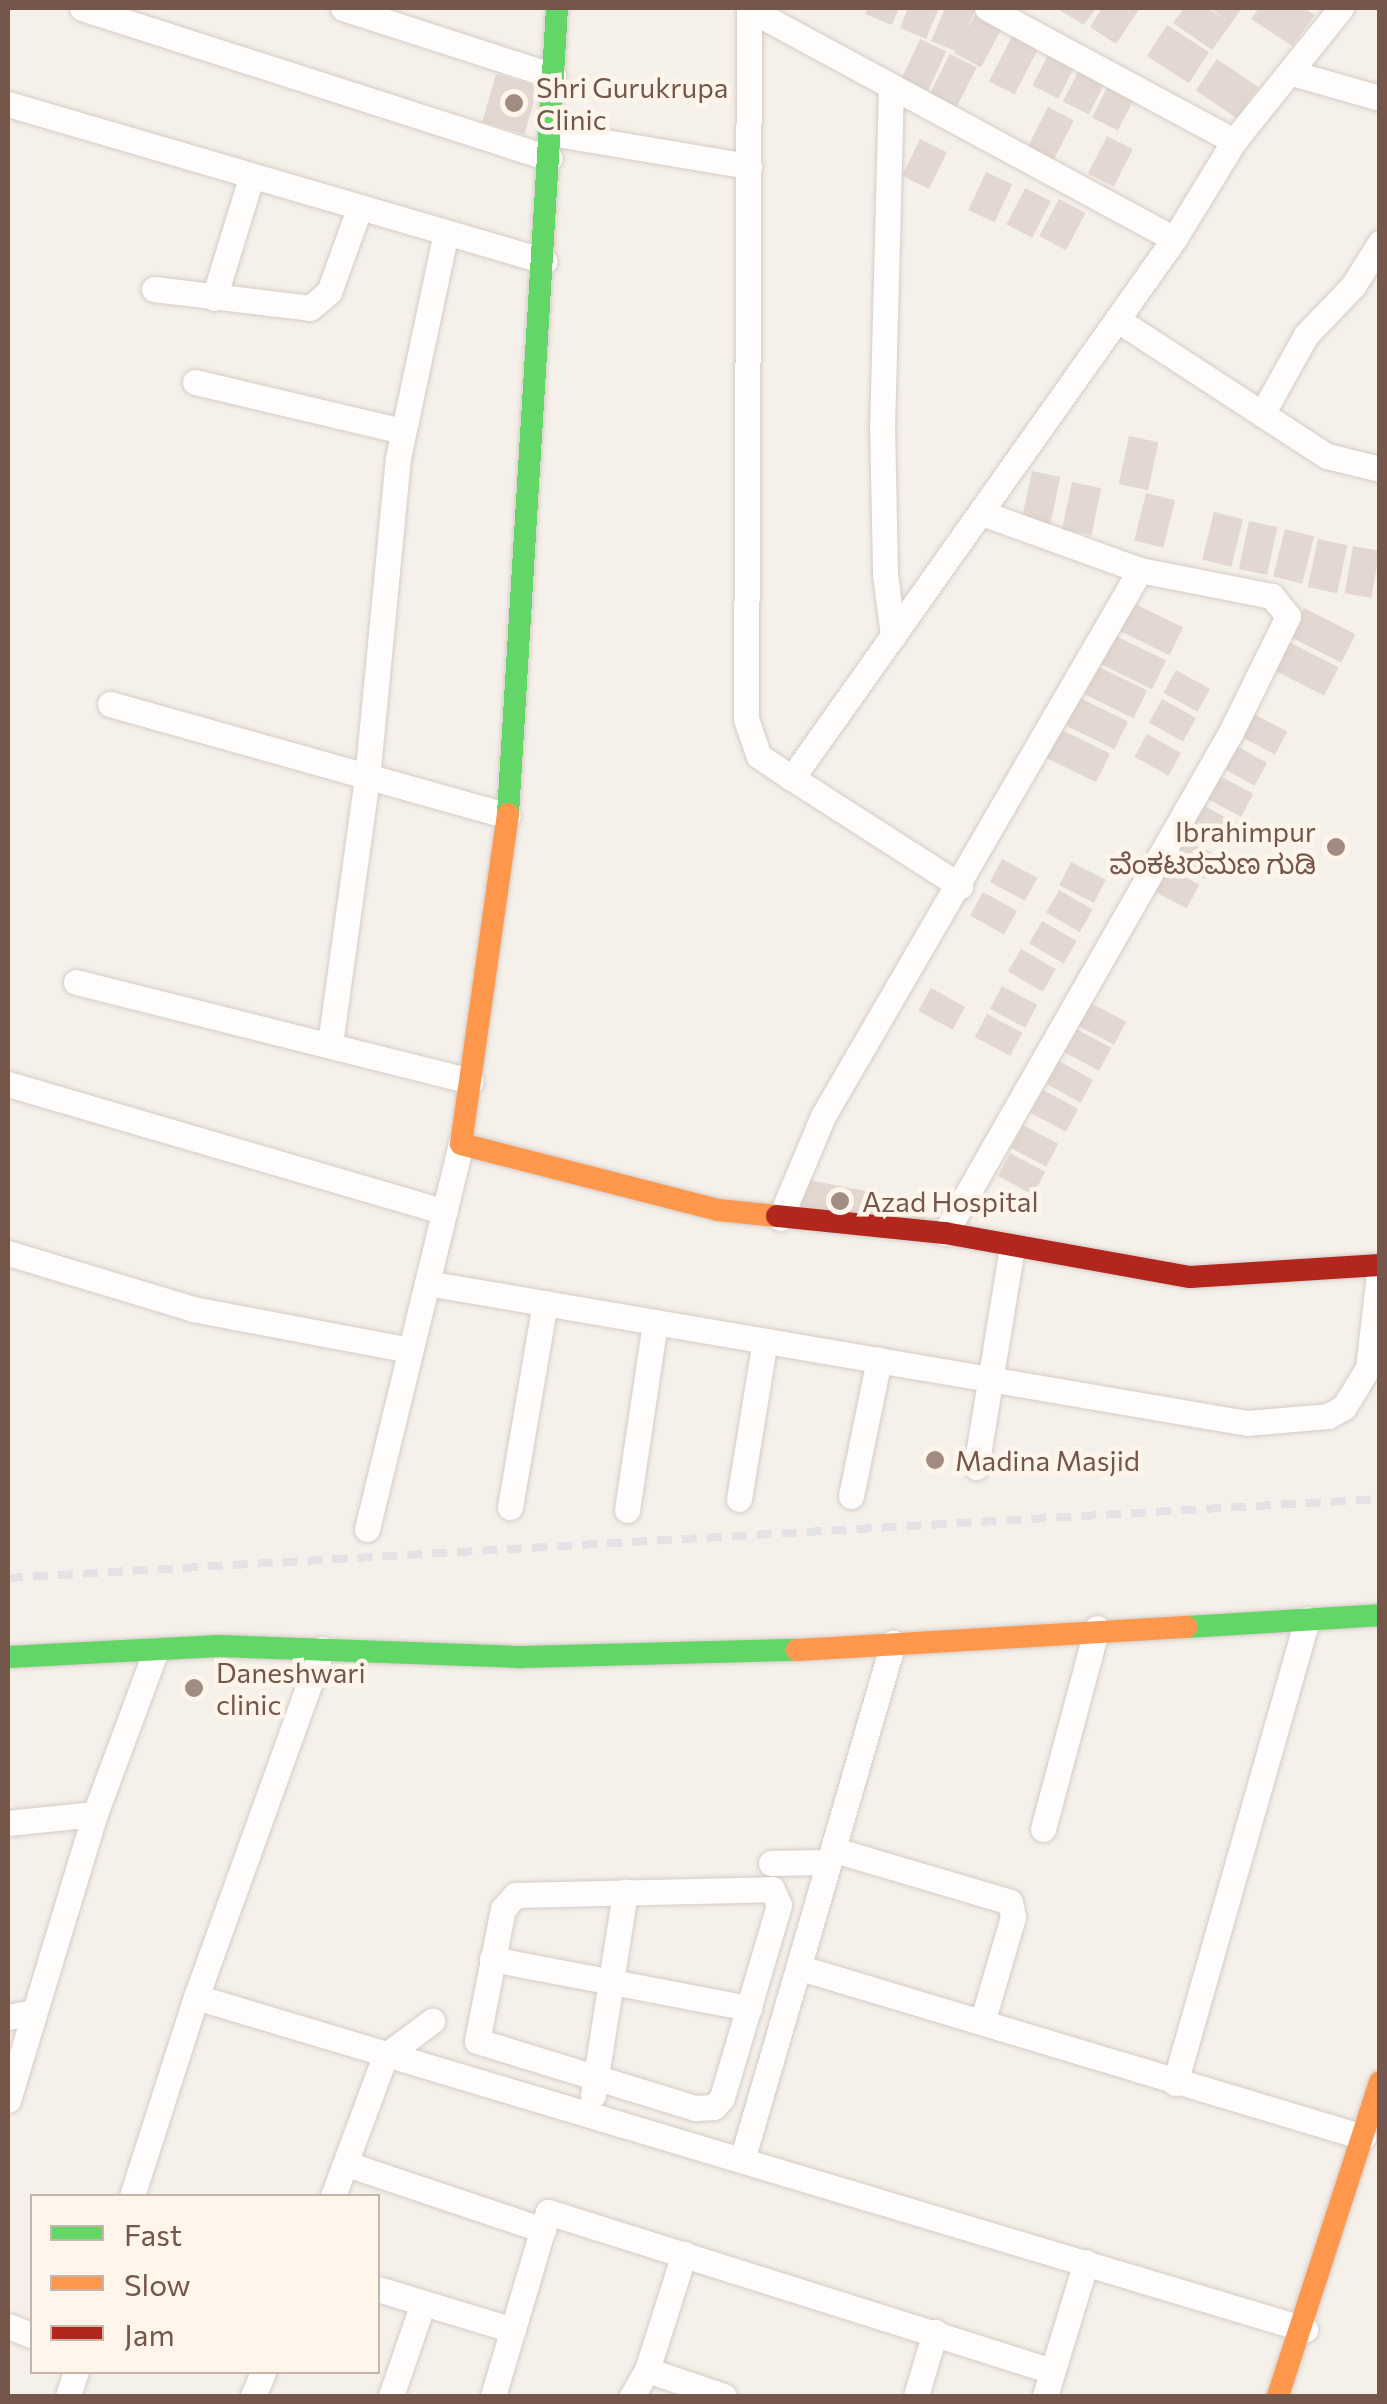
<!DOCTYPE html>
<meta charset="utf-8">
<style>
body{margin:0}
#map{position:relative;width:1387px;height:2404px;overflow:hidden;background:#f6f0ea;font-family:Commissioner,"Noto Sans Kannada",sans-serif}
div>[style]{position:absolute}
.building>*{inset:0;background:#e3d8d1;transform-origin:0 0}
.roads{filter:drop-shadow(0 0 2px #d4ccc7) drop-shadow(0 0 2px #d4ccc7)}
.street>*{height:25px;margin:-12.5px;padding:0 12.5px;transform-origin:12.5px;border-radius:12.5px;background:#fefdfc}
.fast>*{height:22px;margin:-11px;padding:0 11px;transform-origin:11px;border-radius:11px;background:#63d668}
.slow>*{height:22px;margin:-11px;padding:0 11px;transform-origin:11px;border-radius:11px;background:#ff974d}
.jam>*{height:22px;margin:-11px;padding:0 11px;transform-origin:11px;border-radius:11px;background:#b3261e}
.rail>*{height:8px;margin-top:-4px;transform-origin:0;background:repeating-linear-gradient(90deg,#e4e2e4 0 15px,transparent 0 25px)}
.dots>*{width:28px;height:28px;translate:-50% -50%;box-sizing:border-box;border:5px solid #fff5ea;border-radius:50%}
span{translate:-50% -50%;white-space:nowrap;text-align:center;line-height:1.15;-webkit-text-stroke:9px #fff5ea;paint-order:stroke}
.poi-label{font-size:28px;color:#74564a}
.left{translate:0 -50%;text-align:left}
.right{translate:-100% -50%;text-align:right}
.frame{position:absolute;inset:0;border:10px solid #74564a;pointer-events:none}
.legend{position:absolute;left:30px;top:2194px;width:350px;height:180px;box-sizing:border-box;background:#fff5ea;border:2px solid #c7b5aa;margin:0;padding:12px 18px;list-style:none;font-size:30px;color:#74564a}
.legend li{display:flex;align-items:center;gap:20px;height:50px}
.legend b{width:50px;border:2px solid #c7b5aa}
</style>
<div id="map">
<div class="building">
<div style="clip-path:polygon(868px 8px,899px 8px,892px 25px,865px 14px)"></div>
<div style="clip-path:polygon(908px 8px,939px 8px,926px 39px,900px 28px)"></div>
<div style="clip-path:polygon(945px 8px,976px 8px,958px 52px,931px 41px)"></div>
<div style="clip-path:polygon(1056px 8px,1096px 8px,1084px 25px)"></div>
<div style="clip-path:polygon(1102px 8px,1140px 8px,1116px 44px,1090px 27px)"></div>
<div style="clip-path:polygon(1184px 8px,1207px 8px,1225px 19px,1210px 8px,1242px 8px,1212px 50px,1173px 23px)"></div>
<div style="clip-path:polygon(1259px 8px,1303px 8px,1315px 15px,1292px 46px,1251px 19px)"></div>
<div style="left:978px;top:9px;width:30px;height:50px;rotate:28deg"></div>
<div style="left:1167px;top:25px;width:50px;height:37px;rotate:33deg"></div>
<div style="left:1013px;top:34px;width:29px;height:53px;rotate:27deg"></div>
<div style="left:920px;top:39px;width:29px;height:52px;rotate:25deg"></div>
<div style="left:1051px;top:49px;width:29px;height:41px;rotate:27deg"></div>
<div style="left:950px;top:54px;width:30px;height:53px;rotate:27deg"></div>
<div style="left:1217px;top:59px;width:50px;height:38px;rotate:34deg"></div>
<div style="left:1082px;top:64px;width:29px;height:42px;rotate:27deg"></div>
<div style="left:496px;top:74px;width:44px;height:50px;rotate:16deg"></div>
<div style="left:1111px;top:80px;width:29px;height:42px;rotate:27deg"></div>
<div style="left:1048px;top:107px;width:29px;height:53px;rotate:27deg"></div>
<div style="left:1107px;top:136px;width:29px;height:42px;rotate:27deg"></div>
<div style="left:920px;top:139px;width:30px;height:41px;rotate:26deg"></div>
<div style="left:986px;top:172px;width:29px;height:42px;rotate:25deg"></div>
<div style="left:1025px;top:188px;width:29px;height:41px;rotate:27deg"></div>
<div style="left:1059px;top:199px;width:30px;height:42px;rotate:28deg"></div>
<div style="left:1129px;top:436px;width:30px;height:49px;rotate:12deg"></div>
<div style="left:1032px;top:471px;width:29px;height:49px;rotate:12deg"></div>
<div style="left:1072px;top:482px;width:30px;height:48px;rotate:12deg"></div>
<div style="left:1146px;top:493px;width:30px;height:49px;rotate:14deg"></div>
<div style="left:1214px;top:512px;width:30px;height:49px;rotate:14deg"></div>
<div style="left:1249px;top:521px;width:29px;height:49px;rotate:12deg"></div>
<div style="left:1285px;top:529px;width:30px;height:49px;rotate:14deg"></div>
<div style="left:1318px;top:539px;width:30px;height:49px;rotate:12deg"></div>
<div style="left:1353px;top:546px;width:27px;height:48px;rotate:10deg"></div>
<div style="left:1131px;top:602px;width:58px;height:31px;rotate:26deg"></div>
<div style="left:1304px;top:608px;width:58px;height:32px;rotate:27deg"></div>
<div style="left:1114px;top:635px;width:58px;height:32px;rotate:26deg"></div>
<div style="left:1287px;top:641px;width:58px;height:32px;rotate:27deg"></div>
<div style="left:1095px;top:665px;width:58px;height:31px;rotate:26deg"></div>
<div style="left:1176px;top:670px;width:39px;height:26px;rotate:29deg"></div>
<div style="left:1076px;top:696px;width:58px;height:31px;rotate:26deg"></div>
<div style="left:1162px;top:699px;width:39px;height:27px;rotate:29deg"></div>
<div style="left:1252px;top:713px;width:40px;height:26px;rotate:28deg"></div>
<div style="left:1058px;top:728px;width:58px;height:32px;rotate:26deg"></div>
<div style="left:1147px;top:734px;width:39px;height:26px;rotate:29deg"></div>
<div style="left:1233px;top:744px;width:39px;height:26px;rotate:29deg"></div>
<div style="left:1218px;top:775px;width:40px;height:26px;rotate:28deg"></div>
<div style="left:1203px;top:805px;width:39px;height:26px;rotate:29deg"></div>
<div style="left:1182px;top:837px;width:40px;height:26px;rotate:28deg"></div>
<div style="left:1002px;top:859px;width:40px;height:26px;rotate:28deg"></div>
<div style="left:1071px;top:862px;width:39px;height:26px;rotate:27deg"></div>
<div style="left:1164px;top:866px;width:40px;height:27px;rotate:28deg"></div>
<div style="left:1059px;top:890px;width:39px;height:26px;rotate:30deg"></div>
<div style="left:983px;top:892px;width:39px;height:27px;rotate:29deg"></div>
<div style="left:1042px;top:921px;width:40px;height:26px;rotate:30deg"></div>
<div style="left:1021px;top:949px;width:40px;height:26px;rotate:30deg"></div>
<div style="left:1002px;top:986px;width:40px;height:26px;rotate:28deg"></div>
<div style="left:931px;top:988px;width:39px;height:26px;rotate:29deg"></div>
<div style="left:1091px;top:1003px;width:40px;height:26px;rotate:28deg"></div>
<div style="left:987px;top:1014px;width:40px;height:26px;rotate:28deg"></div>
<div style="left:1076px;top:1029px;width:40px;height:26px;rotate:28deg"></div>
<div style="left:1059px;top:1061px;width:39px;height:26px;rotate:29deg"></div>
<div style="left:1043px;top:1090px;width:40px;height:26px;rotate:28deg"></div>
<div style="left:1023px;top:1125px;width:40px;height:26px;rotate:28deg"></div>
<div style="left:1010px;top:1153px;width:40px;height:26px;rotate:28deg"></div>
<div style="left:804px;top:1179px;width:127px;height:28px;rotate:11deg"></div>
</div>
<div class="roads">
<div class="street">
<div style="left:82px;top:8px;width:491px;rotate:17.8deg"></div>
<div style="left:343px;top:8px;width:221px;rotate:17.9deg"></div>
<div style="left:749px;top:8px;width:711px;rotate:90.24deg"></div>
<div style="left:746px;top:719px;width:39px;rotate:71deg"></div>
<div style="left:759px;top:756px;width:40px;rotate:34deg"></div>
<div style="left:792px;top:778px;width:661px;rotate:-54.67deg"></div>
<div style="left:1174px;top:239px;width:115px;rotate:-58.5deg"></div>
<div style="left:1234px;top:141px;width:171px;rotate:-51.2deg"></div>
<div style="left:987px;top:8px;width:281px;rotate:28.3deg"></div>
<div style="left:749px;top:9px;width:483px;rotate:28.4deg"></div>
<div style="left:1292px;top:73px;width:91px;rotate:15.9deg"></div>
<div style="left:891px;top:86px;width:339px;rotate:91.5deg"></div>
<div style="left:882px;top:425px;width:149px;rotate:88.8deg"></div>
<div style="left:885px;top:574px;width:63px;rotate:82.6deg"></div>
<div style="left:8px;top:104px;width:559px;rotate:16.3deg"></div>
<div style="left:551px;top:133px;width:201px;rotate:9.5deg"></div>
<div style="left:154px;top:289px;width:157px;rotate:6.9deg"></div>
<div style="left:310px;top:308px;width:25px;rotate:-40deg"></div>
<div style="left:329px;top:292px;width:88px;rotate:-70.1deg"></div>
<div style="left:214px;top:298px;width:126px;rotate:-72.9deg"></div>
<div style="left:1118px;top:320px;width:249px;rotate:33.1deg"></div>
<div style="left:1327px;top:456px;width:55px;rotate:13.8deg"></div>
<div style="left:195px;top:382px;width:213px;rotate:13.3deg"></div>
<div style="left:1262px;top:414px;width:90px;rotate:-60.9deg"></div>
<div style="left:1306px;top:335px;width:68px;rotate:-46.2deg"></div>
<div style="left:1353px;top:286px;width:51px;rotate:-57.9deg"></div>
<div style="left:110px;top:704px;width:413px;rotate:15.7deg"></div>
<div style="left:792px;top:778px;width:200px;rotate:32.7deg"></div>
<div style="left:76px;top:982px;width:407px;rotate:14.1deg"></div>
<div style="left:330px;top:1044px;width:268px;rotate:-82.1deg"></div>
<div style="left:367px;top:779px;width:322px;rotate:-84.5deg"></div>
<div style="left:398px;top:458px;width:227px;rotate:-78deg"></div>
<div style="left:8px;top:1084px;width:455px;rotate:16.3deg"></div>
<div style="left:780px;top:1218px;width:111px;rotate:-67.1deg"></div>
<div style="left:823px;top:1116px;width:631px;rotate:-59.86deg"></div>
<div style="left:945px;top:1233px;width:577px;rotate:-60.28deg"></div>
<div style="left:1231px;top:732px;width:129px;rotate:-63.8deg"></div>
<div style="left:1288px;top:616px;width:26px;rotate:-129deg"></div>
<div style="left:1272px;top:596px;width:135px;rotate:-168.9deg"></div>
<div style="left:1140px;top:570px;width:168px;rotate:-160.2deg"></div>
<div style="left:8px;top:1253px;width:193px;rotate:16.8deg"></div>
<div style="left:193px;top:1309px;width:221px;rotate:10.7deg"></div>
<div style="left:427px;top:1283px;width:832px;rotate:9.69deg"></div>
<div style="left:1247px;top:1423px;width:81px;rotate:-4.9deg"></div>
<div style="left:1328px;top:1416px;width:18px;rotate:-29deg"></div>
<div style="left:1344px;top:1407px;width:46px;rotate:-58.4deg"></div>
<div style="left:1368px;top:1368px;width:103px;rotate:-83.3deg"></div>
<div style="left:976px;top:1467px;width:222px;rotate:-80.7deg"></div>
<div style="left:851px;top:1496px;width:139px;rotate:-78.4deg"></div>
<div style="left:739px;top:1499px;width:160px;rotate:-80.7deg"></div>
<div style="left:510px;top:1507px;width:207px;rotate:-80.3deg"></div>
<div style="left:627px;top:1510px;width:190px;rotate:-81.5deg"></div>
<div style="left:367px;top:1529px;width:396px;rotate:-76.3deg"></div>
<div style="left:8px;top:1823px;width:87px;rotate:-5.9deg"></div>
<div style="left:1043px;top:1829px;width:208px;rotate:-75deg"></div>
<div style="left:771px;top:1863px;width:54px;rotate:-1.1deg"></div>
<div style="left:825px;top:1862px;width:17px;rotate:-40deg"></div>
<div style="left:838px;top:1851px;width:179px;rotate:16.5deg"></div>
<div style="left:1010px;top:1902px;width:15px;rotate:79deg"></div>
<div style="left:1013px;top:1917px;width:106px;rotate:106.4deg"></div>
<div style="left:772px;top:1889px;width:17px;rotate:66deg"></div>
<div style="left:779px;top:1905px;width:201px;rotate:106.5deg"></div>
<div style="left:722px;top:2098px;width:12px;rotate:132deg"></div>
<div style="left:714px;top:2107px;width:19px;rotate:177deg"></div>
<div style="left:695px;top:2108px;width:228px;rotate:-162.9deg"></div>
<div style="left:477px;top:2041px;width:135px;rotate:-78.9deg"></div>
<div style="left:503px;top:1909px;width:18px;rotate:-49deg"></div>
<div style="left:515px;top:1895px;width:257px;rotate:-1.3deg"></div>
<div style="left:492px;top:1959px;width:262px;rotate:10.8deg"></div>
<div style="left:801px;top:1968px;width:587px;rotate:16.74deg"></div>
<div style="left:196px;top:1997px;width:1158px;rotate:16.67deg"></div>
<div style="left:8px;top:2017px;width:26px;rotate:-11deg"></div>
<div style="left:1175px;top:2083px;width:482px;rotate:-74.1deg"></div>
<div style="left:593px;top:2095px;width:206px;rotate:-81deg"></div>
<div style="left:8px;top:2100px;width:299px;rotate:-73.1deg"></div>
<div style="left:95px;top:1814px;width:175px;rotate:-69.6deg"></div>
<div style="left:742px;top:2160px;width:539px;rotate:-73.72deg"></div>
<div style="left:347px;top:2164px;width:207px;rotate:18.6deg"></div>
<div style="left:132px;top:2196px;width:209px;rotate:-72.2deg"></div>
<div style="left:196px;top:1997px;width:370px;rotate:-70.1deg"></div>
<div style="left:333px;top:2196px;width:149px;rotate:-69.6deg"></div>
<div style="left:385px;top:2056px;width:59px;rotate:-36.7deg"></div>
<div style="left:378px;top:2289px;width:141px;rotate:16.9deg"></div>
<div style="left:8px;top:2326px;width:26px;rotate:21deg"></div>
<div style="left:647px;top:2370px;width:81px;rotate:18.7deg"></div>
<div style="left:68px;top:2396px;width:25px;rotate:-72deg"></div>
<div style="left:253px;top:2396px;width:26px;rotate:-67deg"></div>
<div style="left:391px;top:2396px;width:98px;rotate:-71deg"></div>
<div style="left:493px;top:2396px;width:192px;rotate:-73.4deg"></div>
<div style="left:548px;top:2212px;width:528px;rotate:17.51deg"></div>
<div style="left:632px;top:2396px;width:30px;rotate:-60deg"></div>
<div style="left:647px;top:2370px;width:122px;rotate:-72.3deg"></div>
<div style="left:916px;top:2396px;width:67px;rotate:-73.5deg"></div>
<div style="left:1045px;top:2396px;width:140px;rotate:-73deg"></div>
</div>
<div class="fast">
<div style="left:508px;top:814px;width:807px;rotate:-86.52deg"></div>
<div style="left:1186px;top:1627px;width:194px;rotate:-3.5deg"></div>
<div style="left:8px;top:1657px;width:211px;rotate:-3deg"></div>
<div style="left:219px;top:1646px;width:304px;rotate:2.1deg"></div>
<div style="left:523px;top:1657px;width:274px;rotate:-1.5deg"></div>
</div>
<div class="slow">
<div style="left:508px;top:814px;width:333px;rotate:98.1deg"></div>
<div style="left:461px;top:1144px;width:265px;rotate:14.4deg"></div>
<div style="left:718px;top:1210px;width:59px;rotate:5.8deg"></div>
<div style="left:797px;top:1650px;width:390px;rotate:-3.4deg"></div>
<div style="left:1278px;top:2396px;width:330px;rotate:-72deg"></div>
</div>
<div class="jam">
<div style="left:777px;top:1216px;width:169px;rotate:5.8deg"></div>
<div style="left:945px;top:1233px;width:249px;rotate:10.2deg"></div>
<div style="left:1190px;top:1277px;width:190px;rotate:-3.6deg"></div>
</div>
</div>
<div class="rail">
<div style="left:8px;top:1578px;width:1374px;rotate:-3.3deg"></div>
</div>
<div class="dots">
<div style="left:514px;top:103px;background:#a28c82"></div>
<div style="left:1336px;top:847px;background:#a28c82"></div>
<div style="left:840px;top:1201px;background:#a28c82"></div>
<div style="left:935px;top:1460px;background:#a28c82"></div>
<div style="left:194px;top:1688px;background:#a28c82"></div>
</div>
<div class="poi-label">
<span class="left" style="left:536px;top:103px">Shri Gurukrupa<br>Clinic</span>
<span class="right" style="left:1316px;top:847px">Ibrahimpur<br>ವೆಂಕಟರಮಣ ಗುಡಿ</span>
<span class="left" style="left:862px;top:1201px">Azad Hospital</span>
<span class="left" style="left:955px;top:1460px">Madina Masjid</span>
<span class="left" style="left:216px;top:1688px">Daneshwari<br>clinic</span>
</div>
<div class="frame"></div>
<ul class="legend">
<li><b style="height:12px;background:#63d668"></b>Fast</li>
<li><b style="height:12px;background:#ff974d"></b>Slow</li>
<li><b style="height:12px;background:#b3261e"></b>Jam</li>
</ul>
</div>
